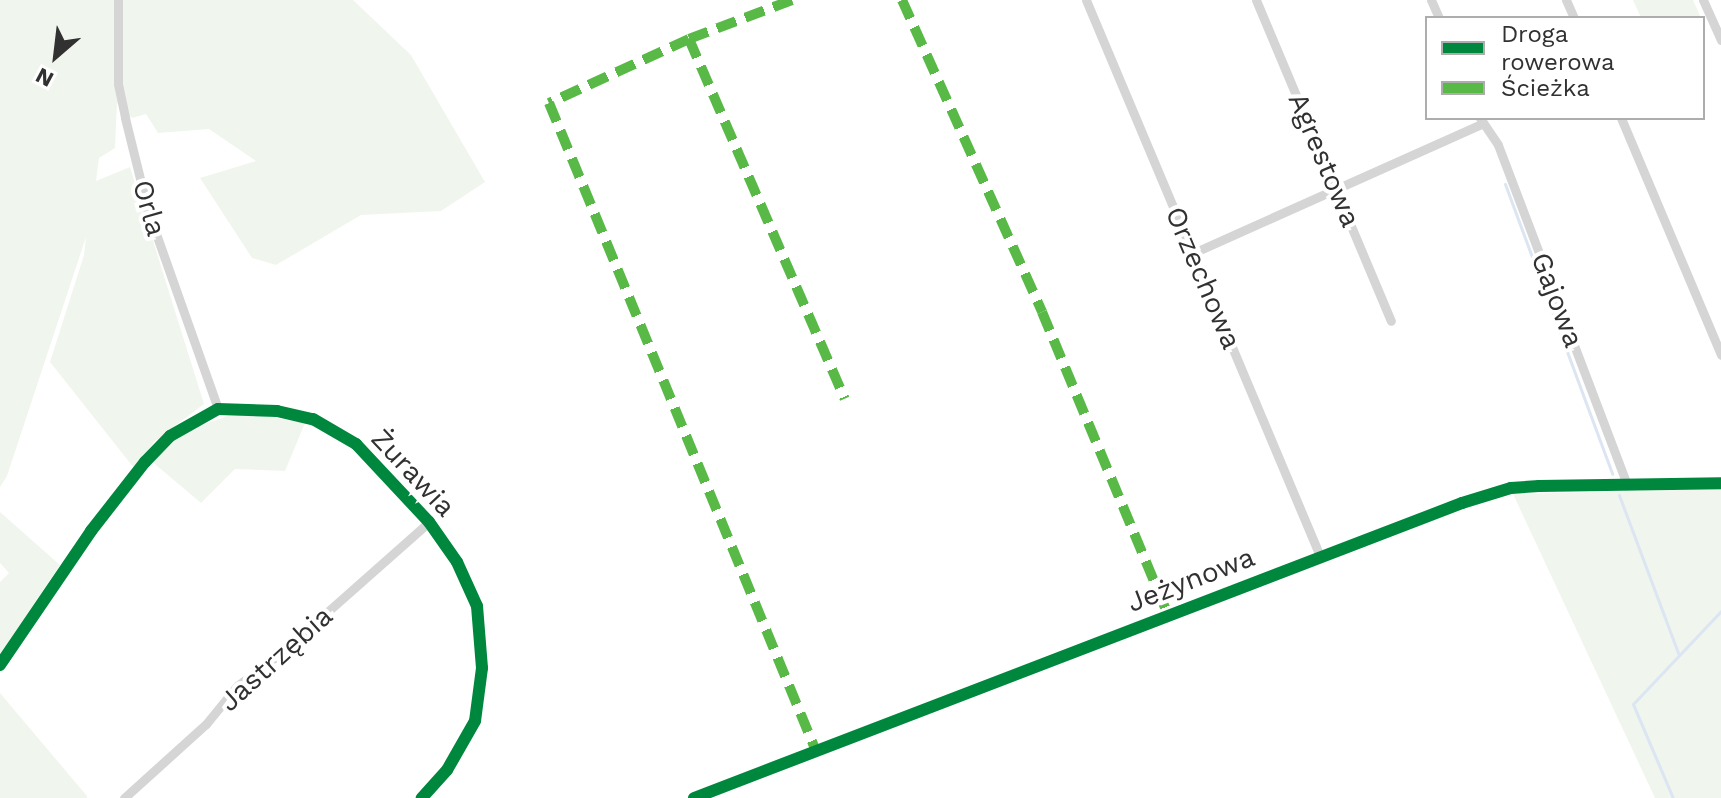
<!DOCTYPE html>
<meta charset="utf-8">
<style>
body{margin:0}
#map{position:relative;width:1721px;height:798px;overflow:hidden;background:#fff;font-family:"Work Sans",sans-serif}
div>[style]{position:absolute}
.green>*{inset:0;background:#f0f6ee}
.stream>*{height:3px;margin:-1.5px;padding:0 1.5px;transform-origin:1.5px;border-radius:1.5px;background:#dce5f2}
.minor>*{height:9px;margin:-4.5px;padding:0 4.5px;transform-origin:4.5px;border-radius:4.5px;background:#d5d5d5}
.quiet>*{height:10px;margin-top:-5px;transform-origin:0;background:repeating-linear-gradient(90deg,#58b947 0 20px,transparent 0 30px)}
.cycleway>*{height:12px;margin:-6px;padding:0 6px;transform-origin:6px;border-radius:6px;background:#00873e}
span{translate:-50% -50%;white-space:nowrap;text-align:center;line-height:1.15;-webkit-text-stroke:8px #fff;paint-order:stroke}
.street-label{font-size:28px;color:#313131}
.legend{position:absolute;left:1425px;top:16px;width:280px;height:104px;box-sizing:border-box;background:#fff;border:2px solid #adadad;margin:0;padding:10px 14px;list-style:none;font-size:24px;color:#313131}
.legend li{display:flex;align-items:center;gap:16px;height:40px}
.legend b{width:40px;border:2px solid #adadad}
.north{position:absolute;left:16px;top:16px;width:80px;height:80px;-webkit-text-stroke:6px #fff;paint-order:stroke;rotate:208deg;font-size:22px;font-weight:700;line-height:32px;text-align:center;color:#313131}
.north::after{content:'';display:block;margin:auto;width:28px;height:36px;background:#313131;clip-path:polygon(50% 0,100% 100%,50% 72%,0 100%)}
</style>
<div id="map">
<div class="green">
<div style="clip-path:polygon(0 0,353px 0,411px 55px,485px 182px,441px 211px,361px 215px,276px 265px,252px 258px,200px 178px,256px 161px,209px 129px,158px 133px,146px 114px,132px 118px,117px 103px,115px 148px,99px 158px,96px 181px,130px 167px,204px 404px,155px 441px,134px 468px,50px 362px,84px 255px,86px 237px,7px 476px,0 487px)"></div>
<div style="clip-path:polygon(1633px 0,1693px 0,1701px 18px,1641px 18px)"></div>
<div style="clip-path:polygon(254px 414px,305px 423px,285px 471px,235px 469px,201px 503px,150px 460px,187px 430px,228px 416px)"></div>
<div style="clip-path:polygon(1721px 489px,1721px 798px,1655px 798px,1513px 494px)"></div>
<div style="clip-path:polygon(0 512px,60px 565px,0 654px,0 582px,9px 573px,0 563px)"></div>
<div style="clip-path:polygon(0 693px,87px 796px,87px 798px,0 798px)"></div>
</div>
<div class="stream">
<div style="left:1505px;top:184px;width:309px;rotate:69.7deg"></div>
<div style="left:1619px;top:495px;width:169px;rotate:69.5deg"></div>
<div style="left:1673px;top:798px;width:102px;rotate:-113.1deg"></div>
<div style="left:1633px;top:704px;width:128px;rotate:-46.6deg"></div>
</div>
<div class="minor">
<div style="left:118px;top:0;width:84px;rotate:90deg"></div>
<div style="left:118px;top:84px;width:35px;rotate:78deg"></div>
<div style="left:125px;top:118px;width:96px;rotate:76.1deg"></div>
<div style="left:148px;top:211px;width:210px;rotate:70.5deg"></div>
<div style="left:1086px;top:0;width:603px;rotate:67.18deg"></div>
<div style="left:1256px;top:0;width:348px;rotate:67.2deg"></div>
<div style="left:1431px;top:0;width:20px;rotate:66deg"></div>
<div style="left:1566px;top:0;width:20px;rotate:66deg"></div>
<div style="left:1703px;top:0;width:44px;rotate:65.8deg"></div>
<div style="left:1480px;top:118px;width:32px;rotate:56deg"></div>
<div style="left:1498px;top:145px;width:364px;rotate:69.2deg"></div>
<div style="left:1621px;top:118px;width:257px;rotate:67.1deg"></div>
<div style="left:1193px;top:253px;width:318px;rotate:-24.1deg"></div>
<div style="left:0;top:665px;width:162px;rotate:-55.8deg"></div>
<div style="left:91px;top:531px;width:88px;rotate:-52deg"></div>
<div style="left:145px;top:462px;width:36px;rotate:-46deg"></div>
<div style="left:170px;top:436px;width:55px;rotate:-29.4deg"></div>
<div style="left:218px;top:409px;width:59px;rotate:1.9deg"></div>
<div style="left:277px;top:411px;width:37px;rotate:13deg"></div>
<div style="left:313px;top:419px;width:50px;rotate:30.2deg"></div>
<div style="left:356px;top:444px;width:107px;rotate:46.9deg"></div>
<div style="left:429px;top:522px;width:49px;rotate:55deg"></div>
<div style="left:457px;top:562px;width:48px;rotate:65.6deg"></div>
<div style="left:477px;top:606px;width:62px;rotate:85.4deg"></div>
<div style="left:482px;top:668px;width:53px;rotate:97.5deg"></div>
<div style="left:475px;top:721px;width:56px;rotate:119.7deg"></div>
<div style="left:447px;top:770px;width:38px;rotate:132deg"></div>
<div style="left:124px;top:798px;width:110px;rotate:-42.1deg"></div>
<div style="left:206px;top:724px;width:49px;rotate:-50.8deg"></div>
<div style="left:237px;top:686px;width:56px;rotate:-37.1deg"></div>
<div style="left:282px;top:652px;width:196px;rotate:-41.5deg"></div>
<div style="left:694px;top:798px;width:823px;rotate:-21.01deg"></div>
<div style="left:1462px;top:503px;width:51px;rotate:-17deg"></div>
<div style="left:1511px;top:488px;width:28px;rotate:-4deg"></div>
<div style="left:1539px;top:486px;width:182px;rotate:-0.9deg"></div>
</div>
<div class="quiet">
<div style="left:792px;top:0;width:110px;rotate:159.3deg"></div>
<div style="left:689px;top:39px;width:154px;rotate:155.4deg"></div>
<div style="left:549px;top:103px;width:701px;rotate:67.61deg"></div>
<div style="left:902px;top:0;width:342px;rotate:65.8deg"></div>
<div style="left:1042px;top:312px;width:328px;rotate:67.4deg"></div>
<div style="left:689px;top:39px;width:392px;rotate:66.6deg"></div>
</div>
<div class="cycleway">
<div style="left:0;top:665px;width:162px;rotate:-55.8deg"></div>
<div style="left:91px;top:531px;width:88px;rotate:-52deg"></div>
<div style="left:145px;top:462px;width:36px;rotate:-46deg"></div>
<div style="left:170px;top:436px;width:55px;rotate:-29.4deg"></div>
<div style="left:218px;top:409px;width:59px;rotate:1.9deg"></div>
<div style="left:277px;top:411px;width:37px;rotate:13deg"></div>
<div style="left:313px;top:419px;width:50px;rotate:30.2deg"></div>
<div style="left:356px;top:444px;width:107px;rotate:46.9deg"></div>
<div style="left:429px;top:522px;width:49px;rotate:55deg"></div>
<div style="left:457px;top:562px;width:48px;rotate:65.6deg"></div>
<div style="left:477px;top:606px;width:62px;rotate:85.4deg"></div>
<div style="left:482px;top:668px;width:53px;rotate:97.5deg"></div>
<div style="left:475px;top:721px;width:56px;rotate:119.7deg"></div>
<div style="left:447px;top:770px;width:38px;rotate:132deg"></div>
<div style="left:694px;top:798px;width:823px;rotate:-21.01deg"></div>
<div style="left:1462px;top:503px;width:51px;rotate:-17deg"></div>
<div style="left:1511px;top:488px;width:28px;rotate:-4deg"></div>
<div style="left:1539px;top:486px;width:182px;rotate:-0.9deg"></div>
</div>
<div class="street-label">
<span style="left:1324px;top:160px;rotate:67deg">Agrestowa</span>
<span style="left:149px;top:208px;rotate:74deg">Orla</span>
<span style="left:1203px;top:278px;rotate:67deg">Orzechowa</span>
<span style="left:1557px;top:300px;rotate:69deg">Gajowa</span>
<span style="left:413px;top:473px;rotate:47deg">Żurawia</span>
<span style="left:1191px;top:580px;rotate:-21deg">Jeżynowa</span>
<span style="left:276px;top:659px;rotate:-42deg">Jastrzębia</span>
</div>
<ul class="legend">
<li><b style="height:10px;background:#00873e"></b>Droga rowerowa</li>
<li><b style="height:10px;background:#58b947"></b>Ścieżka</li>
</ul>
<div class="north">N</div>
</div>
